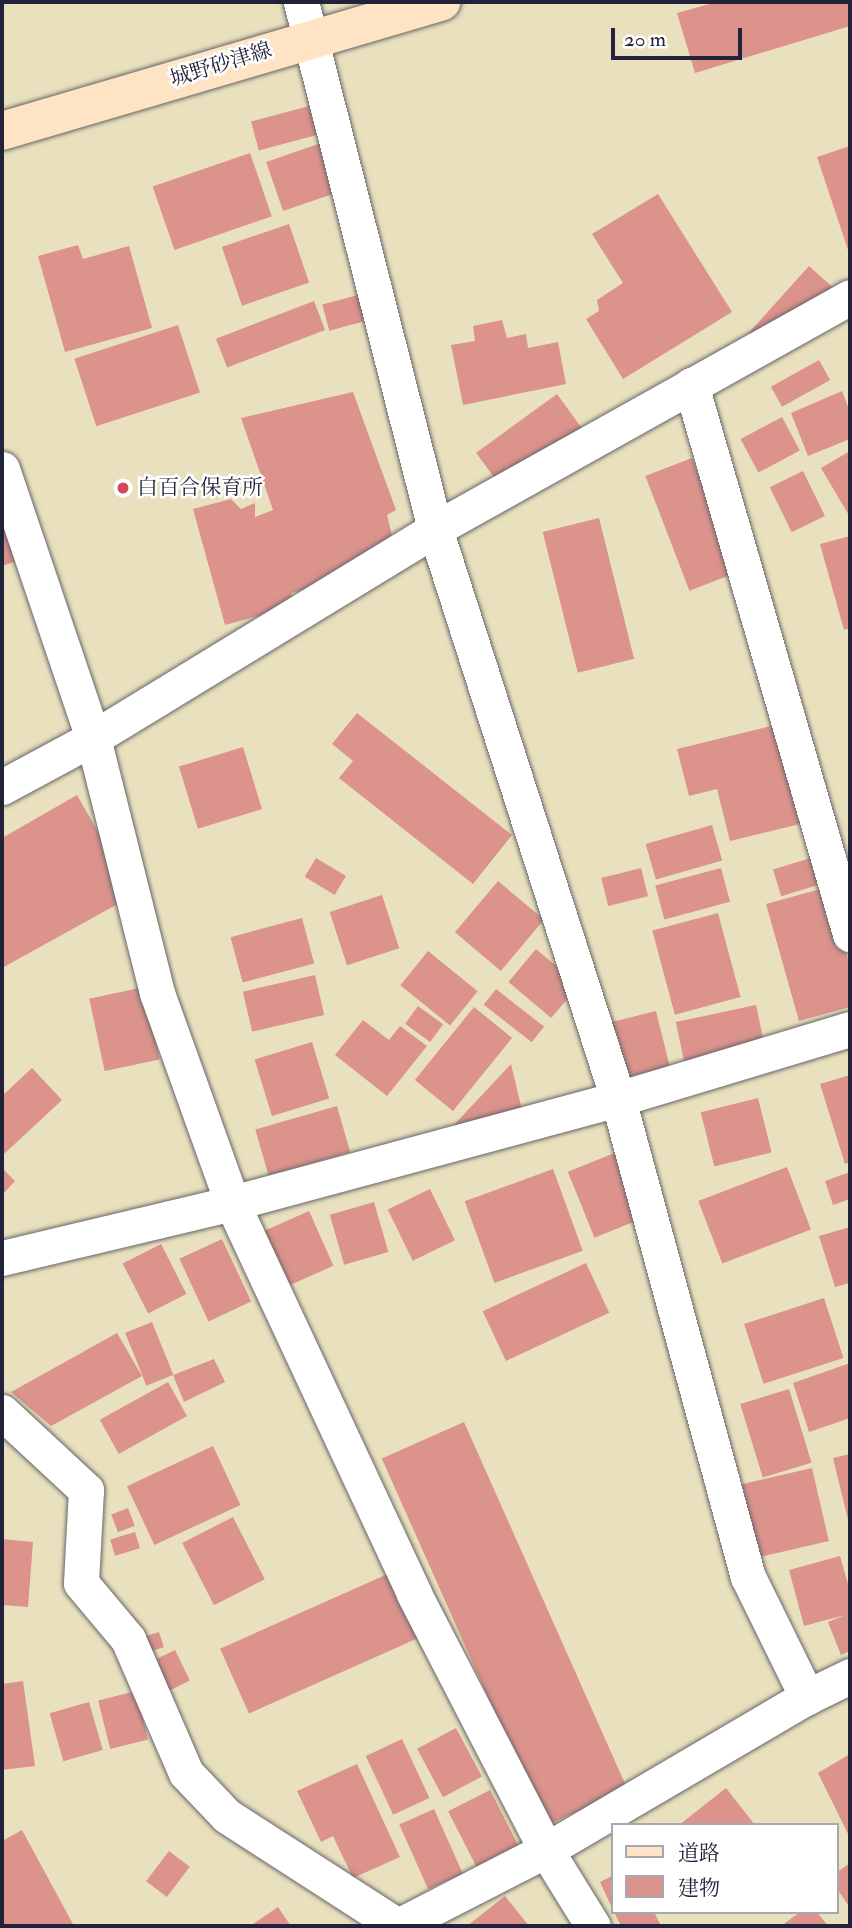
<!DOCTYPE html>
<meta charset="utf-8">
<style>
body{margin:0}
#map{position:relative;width:852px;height:1928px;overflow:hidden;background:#e9e1be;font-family:"IM FELL Double Pica","Noto Serif JP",serif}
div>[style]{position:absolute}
.building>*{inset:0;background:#db938c;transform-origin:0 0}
.roads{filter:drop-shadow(0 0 2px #686569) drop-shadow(0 0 2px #686569)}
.minor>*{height:35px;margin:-17.5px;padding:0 17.5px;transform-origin:17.5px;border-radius:17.5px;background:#fff}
.secondary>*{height:38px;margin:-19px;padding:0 19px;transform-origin:19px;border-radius:19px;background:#fee4c5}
.dots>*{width:19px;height:19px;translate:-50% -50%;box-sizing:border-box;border:4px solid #fff;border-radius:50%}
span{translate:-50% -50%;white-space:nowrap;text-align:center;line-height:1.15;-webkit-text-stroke:5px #fff;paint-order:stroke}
.street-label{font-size:21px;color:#22223b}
.poi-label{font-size:21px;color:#22223b}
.left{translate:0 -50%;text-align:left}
.frame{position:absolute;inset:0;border:4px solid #22223b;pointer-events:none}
.legend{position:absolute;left:611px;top:1823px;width:228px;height:91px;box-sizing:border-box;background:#fff;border:2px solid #a7a7b1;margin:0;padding:9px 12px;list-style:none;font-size:21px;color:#22223b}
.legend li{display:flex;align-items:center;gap:14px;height:35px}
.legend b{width:35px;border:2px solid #a7a7b1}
.scale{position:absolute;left:611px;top:28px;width:131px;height:32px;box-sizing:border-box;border:4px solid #22223b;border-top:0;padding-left:9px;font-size:21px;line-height:24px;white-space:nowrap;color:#22223b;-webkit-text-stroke:5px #fff;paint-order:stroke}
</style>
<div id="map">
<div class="building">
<div style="clip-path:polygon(717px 2px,850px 2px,850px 26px,695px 73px,677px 13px)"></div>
<div style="left:309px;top:106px;width:30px;height:60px;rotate:75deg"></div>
<div style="left:321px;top:143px;width:52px;height:58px;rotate:71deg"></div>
<div style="clip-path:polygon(850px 146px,850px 256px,817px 157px)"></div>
<div style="left:250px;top:153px;width:67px;height:103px;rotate:71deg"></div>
<div style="clip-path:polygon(658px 194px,732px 312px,623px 379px,586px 319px,599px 311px,597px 300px,623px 283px,592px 234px)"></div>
<div style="left:289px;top:224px;width:62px;height:71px;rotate:71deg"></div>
<div style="clip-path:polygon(78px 245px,83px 259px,129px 246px,152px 328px,65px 352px,38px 256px)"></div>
<div style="left:809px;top:266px;width:31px;height:90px;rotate:42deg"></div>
<div style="left:388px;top:287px;width:27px;height:68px;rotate:75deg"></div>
<div style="left:314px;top:301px;width:31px;height:105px;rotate:69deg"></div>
<div style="clip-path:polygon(502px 320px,507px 338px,526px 334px,528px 348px,558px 342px,566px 384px,463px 405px,451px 345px,475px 341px,473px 326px)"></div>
<div style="left:178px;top:325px;width:71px;height:109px;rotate:72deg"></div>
<div style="left:819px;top:360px;width:23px;height:55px;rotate:61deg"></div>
<div style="clip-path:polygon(842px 391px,850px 412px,850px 439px,808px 456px,791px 413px)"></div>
<div style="clip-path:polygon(353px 392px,396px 510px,387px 515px,401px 573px,314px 603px,308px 589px,291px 593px,295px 606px,225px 625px,193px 509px,231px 499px,241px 509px,255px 503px,255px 517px,273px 510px,241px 418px)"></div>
<div style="left:557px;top:394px;width:42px;height:100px;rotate:54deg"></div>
<div style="left:782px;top:417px;width:38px;height:47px;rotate:62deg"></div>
<div style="clip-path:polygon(850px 451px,850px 517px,821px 468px)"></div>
<div style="left:692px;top:458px;width:123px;height:50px;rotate:69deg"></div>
<div style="left:803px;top:471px;width:50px;height:37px;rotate:64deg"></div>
<div style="clip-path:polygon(2px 483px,26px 558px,2px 566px)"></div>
<div style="left:599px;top:518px;width:145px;height:58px;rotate:76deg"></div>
<div style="clip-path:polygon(850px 536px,850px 628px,844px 630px,820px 544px)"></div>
<div style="clip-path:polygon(357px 713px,512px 835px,473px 884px,339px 778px,353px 761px,332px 744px)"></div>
<div style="clip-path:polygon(775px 725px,800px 824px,730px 841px,717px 789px,689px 796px,677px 749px)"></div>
<div style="left:243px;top:747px;width:65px;height:67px;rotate:73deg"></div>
<div style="clip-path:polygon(77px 795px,134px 895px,2px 968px,2px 838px)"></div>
<div style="left:712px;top:825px;width:37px;height:69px;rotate:74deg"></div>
<div style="left:817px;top:856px;width:28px;height:46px;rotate:73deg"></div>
<div style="left:316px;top:858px;width:35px;height:22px;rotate:31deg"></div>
<div style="left:641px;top:868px;width:29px;height:41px;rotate:76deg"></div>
<div style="left:721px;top:868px;width:35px;height:68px;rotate:75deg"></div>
<div style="left:498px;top:881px;width:60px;height:67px;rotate:40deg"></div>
<div style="clip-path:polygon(828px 887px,850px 966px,850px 1007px,799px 1021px,766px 904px)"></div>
<div style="left:382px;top:895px;width:56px;height:55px;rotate:72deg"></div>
<div style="left:718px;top:913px;width:87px;height:68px;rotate:75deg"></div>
<div style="left:302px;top:918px;width:47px;height:74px;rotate:75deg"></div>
<div style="left:536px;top:949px;width:56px;height:43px;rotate:40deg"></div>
<div style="left:428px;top:951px;width:64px;height:44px;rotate:39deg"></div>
<div style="left:315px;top:975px;width:41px;height:74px;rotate:77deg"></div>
<div style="left:144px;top:987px;width:74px;height:56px;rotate:78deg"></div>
<div style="left:496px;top:989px;width:61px;height:20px;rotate:38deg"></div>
<div style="left:756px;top:1005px;width:44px;height:82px;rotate:78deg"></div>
<div style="left:418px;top:1006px;width:31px;height:22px;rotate:36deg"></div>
<div style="left:474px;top:1007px;width:49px;height:94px;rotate:39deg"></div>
<div style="left:656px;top:1011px;width:57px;height:47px;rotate:76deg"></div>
<div style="clip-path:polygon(363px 1020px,389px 1040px,400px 1026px,427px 1046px,387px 1096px,335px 1055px)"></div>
<div style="left:312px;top:1042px;width:59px;height:60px;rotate:73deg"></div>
<div style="clip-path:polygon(511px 1064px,522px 1110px,452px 1127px)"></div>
<div style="clip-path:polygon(32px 1068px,62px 1100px,4px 1154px,2px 1096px)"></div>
<div style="clip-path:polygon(850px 1075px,850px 1162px,845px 1164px,820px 1084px)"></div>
<div style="left:758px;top:1098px;width:56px;height:59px;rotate:76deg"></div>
<div style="left:337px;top:1106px;width:48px;height:85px;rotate:74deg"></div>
<div style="left:617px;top:1152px;width:71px;height:53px;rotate:68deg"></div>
<div style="left:787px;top:1167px;width:67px;height:95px;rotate:69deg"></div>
<div style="clip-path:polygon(2px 1168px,15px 1181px,2px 1195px)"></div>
<div style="left:553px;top:1169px;width:87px;height:94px;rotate:70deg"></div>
<div style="clip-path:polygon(850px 1172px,850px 1199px,833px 1205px,825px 1181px)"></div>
<div style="left:430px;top:1189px;width:57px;height:47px;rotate:64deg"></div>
<div style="left:374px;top:1202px;width:52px;height:46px;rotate:74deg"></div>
<div style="left:309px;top:1211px;width:60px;height:53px;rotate:66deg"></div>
<div style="clip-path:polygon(850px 1227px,850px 1283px,835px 1287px,819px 1236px)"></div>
<div style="left:222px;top:1239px;width:69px;height:47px;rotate:65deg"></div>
<div style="left:161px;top:1244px;width:56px;height:43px;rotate:63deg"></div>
<div style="left:586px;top:1263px;width:55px;height:114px;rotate:65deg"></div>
<div style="left:824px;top:1298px;width:63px;height:84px;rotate:72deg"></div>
<div style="left:152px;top:1322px;width:57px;height:29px;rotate:68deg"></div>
<div style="clip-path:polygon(117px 1333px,142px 1376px,51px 1426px,11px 1392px)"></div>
<div style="clip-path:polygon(214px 1359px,225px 1382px,184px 1402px,173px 1375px)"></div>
<div style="clip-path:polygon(850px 1363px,850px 1418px,809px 1432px,793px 1383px)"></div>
<div style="left:168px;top:1382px;width:39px;height:78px;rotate:61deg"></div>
<div style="left:789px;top:1389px;width:77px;height:51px;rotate:73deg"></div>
<div style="left:464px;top:1422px;width:402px;height:90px;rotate:66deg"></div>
<div style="left:213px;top:1446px;width:65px;height:95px;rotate:65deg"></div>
<div style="clip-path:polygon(850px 1454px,850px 1524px,849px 1524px,833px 1458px)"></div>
<div style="left:812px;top:1468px;width:75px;height:72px;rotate:77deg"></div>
<div style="left:128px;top:1508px;width:19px;height:18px;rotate:69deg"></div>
<div style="left:233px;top:1517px;width:70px;height:57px;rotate:63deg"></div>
<div style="left:135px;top:1532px;width:17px;height:26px;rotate:73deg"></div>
<div style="clip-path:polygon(2px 1539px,33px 1542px,28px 1607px,2px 1605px)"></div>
<div style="clip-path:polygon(840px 1556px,850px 1591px,850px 1651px,841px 1655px,828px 1622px,845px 1615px,804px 1626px,789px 1570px)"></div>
<div style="left:390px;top:1573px;width:71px;height:186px;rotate:66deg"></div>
<div style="left:159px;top:1632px;width:16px;height:14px;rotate:72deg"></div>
<div style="left:175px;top:1650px;width:34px;height:31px;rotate:64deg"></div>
<div style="clip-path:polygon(23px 1681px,35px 1766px,2px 1770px,2px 1684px)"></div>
<div style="left:136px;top:1691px;width:50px;height:39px;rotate:76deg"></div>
<div style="left:89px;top:1702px;width:50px;height:41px;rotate:74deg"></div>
<div style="left:456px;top:1728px;width:55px;height:44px;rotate:62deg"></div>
<div style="left:402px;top:1739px;width:65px;height:40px;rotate:65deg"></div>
<div style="clip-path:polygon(850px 1754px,850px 1838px,818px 1773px)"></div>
<div style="clip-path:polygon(357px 1764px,400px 1857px,353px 1878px,333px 1836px,321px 1842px,297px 1791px)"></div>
<div style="clip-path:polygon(726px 1788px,755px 1825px,679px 1825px)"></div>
<div style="left:490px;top:1790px;width:62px;height:47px;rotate:63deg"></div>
<div style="left:434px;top:1809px;width:71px;height:38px;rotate:66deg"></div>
<div style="clip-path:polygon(22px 1830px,74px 1926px,2px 1926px,2px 1841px)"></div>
<div style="left:169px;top:1851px;width:26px;height:38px;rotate:37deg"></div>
<div style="clip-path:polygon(850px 1863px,850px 1908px,836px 1887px,836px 1873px)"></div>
<div style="clip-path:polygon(612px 1876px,612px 1908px,600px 1882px)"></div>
<div style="clip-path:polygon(505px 1896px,529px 1926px,467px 1926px)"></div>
<div style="clip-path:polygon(278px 1907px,291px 1926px,250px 1926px)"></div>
<div style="clip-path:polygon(614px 1912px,654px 1912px,661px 1926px,621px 1926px)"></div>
<div style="clip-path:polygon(800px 1912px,817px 1912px,828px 1926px,781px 1926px)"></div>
</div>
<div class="roads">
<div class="minor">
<div style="left:301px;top:2px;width:544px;rotate:75.73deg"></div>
<div style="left:435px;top:529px;width:599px;rotate:72.2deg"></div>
<div style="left:618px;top:1099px;width:495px;rotate:74.8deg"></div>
<div style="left:748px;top:1577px;width:134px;rotate:63.8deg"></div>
<div style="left:691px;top:385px;width:572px;rotate:73.85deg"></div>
<div style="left:2px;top:469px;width:284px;rotate:71.3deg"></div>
<div style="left:93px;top:738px;width:263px;rotate:75.9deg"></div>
<div style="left:157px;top:993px;width:223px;rotate:70.3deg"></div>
<div style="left:232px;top:1203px;width:431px;rotate:65deg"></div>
<div style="left:414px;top:1594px;width:288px;rotate:62.7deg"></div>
<div style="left:546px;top:1850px;width:89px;rotate:58.3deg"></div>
<div style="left:2px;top:787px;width:103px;rotate:-28.3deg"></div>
<div style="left:93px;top:738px;width:401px;rotate:-31.4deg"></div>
<div style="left:435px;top:529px;width:475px;rotate:-29.2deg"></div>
<div style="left:2px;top:1258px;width:236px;rotate:-13.4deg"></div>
<div style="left:232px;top:1203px;width:400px;rotate:-15.1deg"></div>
<div style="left:618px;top:1099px;width:242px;rotate:-16.8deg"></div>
<div style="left:2px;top:1412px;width:115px;rotate:42.9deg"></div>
<div style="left:86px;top:1490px;width:93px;rotate:93.1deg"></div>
<div style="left:81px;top:1583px;width:73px;rotate:50deg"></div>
<div style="left:128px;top:1639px;width:146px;rotate:66.6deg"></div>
<div style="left:186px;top:1773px;width:59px;rotate:46.4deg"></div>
<div style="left:227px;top:1816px;width:203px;rotate:32.8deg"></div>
<div style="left:398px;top:1926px;width:166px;rotate:-27.2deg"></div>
<div style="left:546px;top:1850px;width:303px;rotate:-30.4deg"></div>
<div style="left:807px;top:1697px;width:48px;rotate:-26deg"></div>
</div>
<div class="secondary">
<div style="left:2px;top:131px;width:458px;rotate:-16.4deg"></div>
</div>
</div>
<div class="dots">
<div style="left:123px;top:488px;background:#d1495b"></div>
</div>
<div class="street-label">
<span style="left:221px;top:65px;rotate:-17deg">城野砂津線</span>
</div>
<div class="poi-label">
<span class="left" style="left:137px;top:488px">白百合保育所</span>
</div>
<div class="frame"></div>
<ul class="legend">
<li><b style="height:9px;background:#fee4c5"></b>道路</li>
<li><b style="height:19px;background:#db938c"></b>建物</li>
</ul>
<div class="scale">20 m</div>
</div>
